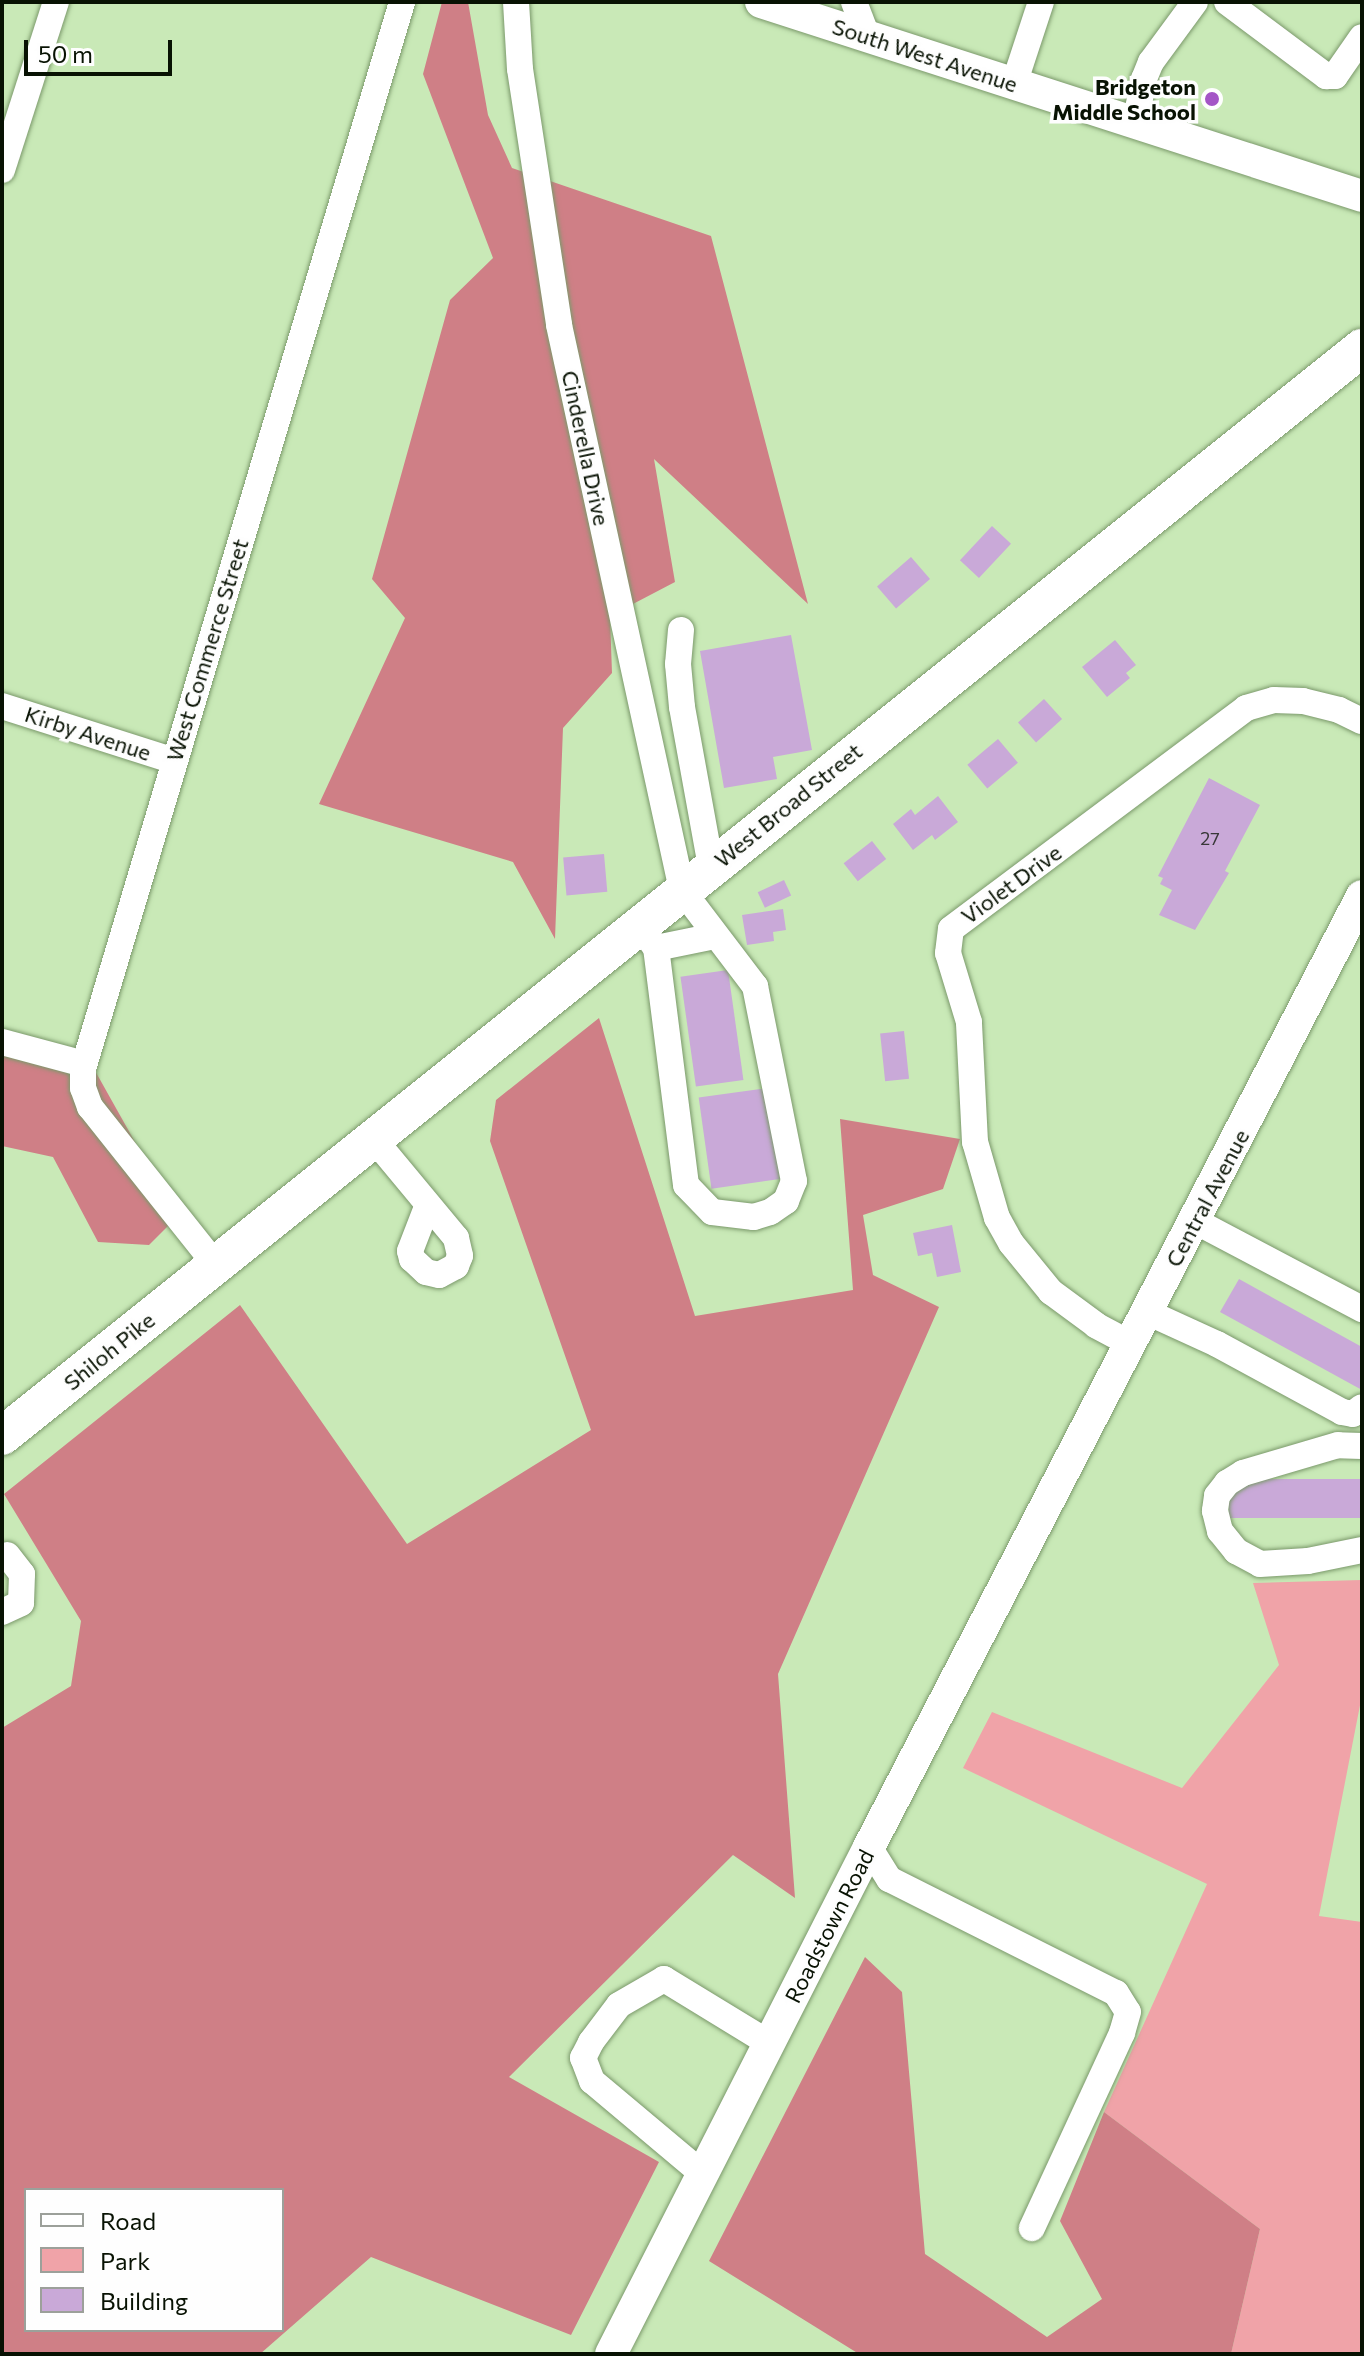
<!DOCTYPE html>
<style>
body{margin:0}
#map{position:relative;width:1364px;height:2356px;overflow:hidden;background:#c9e9b7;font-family:Commissioner,sans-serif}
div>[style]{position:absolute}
.green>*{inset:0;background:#f0a3a8}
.forest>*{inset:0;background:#cf7f86}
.building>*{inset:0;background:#c9a9d8;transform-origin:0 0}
.roads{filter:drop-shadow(0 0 2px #7b996b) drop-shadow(0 0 2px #7b996b)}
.minor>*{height:26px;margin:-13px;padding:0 13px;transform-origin:13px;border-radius:13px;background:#fff}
.major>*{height:32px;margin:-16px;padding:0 16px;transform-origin:16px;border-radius:16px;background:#fff}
.highway>*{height:38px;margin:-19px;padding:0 19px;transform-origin:19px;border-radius:19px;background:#fff}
.dots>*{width:22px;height:22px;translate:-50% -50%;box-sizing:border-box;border:4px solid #fefefe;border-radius:50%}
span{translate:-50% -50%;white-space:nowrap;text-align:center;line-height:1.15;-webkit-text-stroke:7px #fefefe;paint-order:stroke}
.number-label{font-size:18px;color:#383838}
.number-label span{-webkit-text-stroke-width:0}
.street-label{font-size:22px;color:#081203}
.poi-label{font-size:22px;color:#081203;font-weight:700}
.right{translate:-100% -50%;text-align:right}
.frame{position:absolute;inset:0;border:4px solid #081203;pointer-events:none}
.legend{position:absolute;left:24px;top:2188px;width:260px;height:144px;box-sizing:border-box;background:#fefefe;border:2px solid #9ca09a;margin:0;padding:10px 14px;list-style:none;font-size:24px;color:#081203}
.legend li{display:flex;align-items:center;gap:16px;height:40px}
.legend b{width:40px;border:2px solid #9ca09a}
.scale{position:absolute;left:24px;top:40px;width:148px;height:36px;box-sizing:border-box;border:4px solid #081203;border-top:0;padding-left:10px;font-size:24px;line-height:28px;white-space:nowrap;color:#081203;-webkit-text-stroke:6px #fefefe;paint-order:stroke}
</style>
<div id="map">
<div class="green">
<div style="clip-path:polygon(1362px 1580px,1362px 1695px,1319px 1916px,1362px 1922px,1362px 2354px,1231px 2354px,1260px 2229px,1104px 2112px,1207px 1884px,963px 1768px,992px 1712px,1182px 1788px,1279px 1665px,1253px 1583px)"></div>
</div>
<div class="forest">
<div style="clip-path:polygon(442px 2px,468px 2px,488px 115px,512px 168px,711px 236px,808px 604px,654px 459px,675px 582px,610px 616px,612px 673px,563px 728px,555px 939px,513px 862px,319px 804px,405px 618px,372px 579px,450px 300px,493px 258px,423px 74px)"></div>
<div style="clip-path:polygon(evenodd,599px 1018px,695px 1316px,853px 1290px,840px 1119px,960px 1139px,943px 1189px,863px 1215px,873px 1275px,939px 1307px,778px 1674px,795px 1898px,733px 1855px,509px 2077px,659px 2162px,571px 2335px,371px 2257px,260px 2354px,2px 2354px,2px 1728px,71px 1686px,81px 1621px,4px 1494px,240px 1305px,407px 1544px,591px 1430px,490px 1141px,496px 1100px,599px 1018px,282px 2190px,282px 2330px,26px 2330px,26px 2190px,282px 2190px)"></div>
<div style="clip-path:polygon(2px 1034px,89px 1060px,177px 1217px,149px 1245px,98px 1242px,53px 1157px,2px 1146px)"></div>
<div style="clip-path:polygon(865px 1957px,902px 1992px,925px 2254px,1047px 2337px,1102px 2299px,1060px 2221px,1104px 2112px,1260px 2229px,1231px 2354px,859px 2354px,709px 2261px)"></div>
</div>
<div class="building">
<div style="left:992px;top:526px;width:26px;height:47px;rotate:43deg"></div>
<div style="left:911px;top:557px;width:29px;height:45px;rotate:49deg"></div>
<div style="clip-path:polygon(791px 635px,812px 750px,773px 757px,777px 779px,724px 788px,700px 651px)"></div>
<div style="clip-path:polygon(1115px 640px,1136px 665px,1126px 673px,1130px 678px,1107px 697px,1082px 667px)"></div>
<div style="left:1044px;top:699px;width:27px;height:35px;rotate:48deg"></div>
<div style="left:998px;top:739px;width:31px;height:40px;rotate:50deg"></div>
<div style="clip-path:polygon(1209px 778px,1260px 805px,1225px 871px,1229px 873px,1195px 930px,1159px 915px,1172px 890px,1160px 884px,1163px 878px,1158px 876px)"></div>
<div style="clip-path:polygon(938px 796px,958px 822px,935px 840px,932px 835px,913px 850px,893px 824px,911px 809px,915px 815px)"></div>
<div style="left:872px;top:841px;width:23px;height:36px;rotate:52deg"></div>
<div style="left:604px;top:854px;width:38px;height:41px;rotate:85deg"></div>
<div style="left:784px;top:880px;width:17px;height:29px;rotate:65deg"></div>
<div style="clip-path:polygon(783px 909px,786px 930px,773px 932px,774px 941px,747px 945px,742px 915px)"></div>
<div style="left:728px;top:970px;width:111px;height:48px;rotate:82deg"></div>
<div style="left:904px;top:1031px;width:48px;height:24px;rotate:84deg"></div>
<div style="left:767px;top:1088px;width:92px;height:69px;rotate:82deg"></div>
<div style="clip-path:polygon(952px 1225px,961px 1272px,937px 1277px,932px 1253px,918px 1256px,913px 1233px)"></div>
<div style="clip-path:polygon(1239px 1279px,1362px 1347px,1362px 1390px,1220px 1312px)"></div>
<div style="left:1362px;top:1479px;width:39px;height:133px;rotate:90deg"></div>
</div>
<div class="roads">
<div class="minor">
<div style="left:516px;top:2px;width:67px;rotate:86.6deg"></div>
<div style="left:520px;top:69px;width:259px;rotate:81.3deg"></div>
<div style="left:559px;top:325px;width:578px;rotate:77.72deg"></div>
<div style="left:682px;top:890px;width:121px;rotate:52.8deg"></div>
<div style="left:755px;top:986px;width:199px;rotate:78.7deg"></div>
<div style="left:794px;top:1181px;width:22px;rotate:112deg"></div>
<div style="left:786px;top:1201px;width:19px;rotate:145deg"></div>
<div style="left:770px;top:1212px;width:17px;rotate:163deg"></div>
<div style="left:754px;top:1217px;width:42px;rotate:-173.2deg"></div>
<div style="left:712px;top:1212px;width:37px;rotate:-134deg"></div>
<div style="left:686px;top:1185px;width:239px;rotate:-97.2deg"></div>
<div style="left:656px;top:948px;width:29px;rotate:-126deg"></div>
<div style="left:854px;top:2px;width:36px;rotate:69deg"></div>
<div style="left:1227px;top:2px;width:124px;rotate:36.8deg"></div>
<div style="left:1326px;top:76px;width:9px"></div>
<div style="left:1335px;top:76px;width:47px;rotate:-55.3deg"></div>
<div style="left:1014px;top:84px;width:86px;rotate:-71.8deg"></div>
<div style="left:1135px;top:123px;width:45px;rotate:-78.4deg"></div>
<div style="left:1144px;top:79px;width:18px;rotate:-68deg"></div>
<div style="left:1151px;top:62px;width:74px;rotate:-53.7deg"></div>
<div style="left:2px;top:170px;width:176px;rotate:-72.2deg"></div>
<div style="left:681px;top:630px;width:34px;rotate:95deg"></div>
<div style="left:678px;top:664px;width:43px;rotate:84.7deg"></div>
<div style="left:682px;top:707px;width:163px;rotate:79.7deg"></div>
<div style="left:2px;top:706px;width:181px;rotate:17.7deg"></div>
<div style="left:656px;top:948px;width:60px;rotate:-11.5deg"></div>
<div style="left:2px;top:1042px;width:85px;rotate:15deg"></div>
<div style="left:373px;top:1138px;width:130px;rotate:50.3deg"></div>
<div style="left:456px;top:1238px;width:18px;rotate:77deg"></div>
<div style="left:460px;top:1256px;width:11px;rotate:112deg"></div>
<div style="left:456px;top:1266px;width:19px;rotate:152deg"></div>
<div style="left:439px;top:1275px;width:13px;rotate:-167deg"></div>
<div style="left:426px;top:1272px;width:19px;rotate:-137deg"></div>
<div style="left:412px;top:1259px;width:8px;rotate:-104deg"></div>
<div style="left:410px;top:1251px;width:47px;rotate:-68.9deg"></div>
<div style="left:1195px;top:1221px;width:189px;rotate:27.8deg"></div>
<div style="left:215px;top:1264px;width:201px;rotate:-128.5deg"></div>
<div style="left:90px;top:1107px;width:20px;rotate:-110deg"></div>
<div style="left:83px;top:1088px;width:19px;rotate:-90deg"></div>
<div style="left:83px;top:1069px;width:1114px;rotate:-73.35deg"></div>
<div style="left:1147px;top:1312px;width:77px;rotate:24.6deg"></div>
<div style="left:1217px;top:1344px;width:142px;rotate:28.5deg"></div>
<div style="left:1342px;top:1412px;width:11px;rotate:10deg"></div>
<div style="left:1353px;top:1414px;width:11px;rotate:-38deg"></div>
<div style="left:1131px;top:1344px;width:40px;rotate:-152deg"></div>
<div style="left:1096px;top:1325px;width:56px;rotate:-143.7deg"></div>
<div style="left:1051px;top:1292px;width:63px;rotate:-129.2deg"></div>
<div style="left:1011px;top:1243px;width:29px;rotate:-119deg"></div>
<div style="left:997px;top:1218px;width:79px;rotate:-106.1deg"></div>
<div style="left:975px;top:1142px;width:120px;rotate:-92.9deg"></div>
<div style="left:969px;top:1022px;width:72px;rotate:-106.9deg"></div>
<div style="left:948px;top:953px;width:24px;rotate:-83deg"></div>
<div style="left:951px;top:929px;width:369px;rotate:-36.8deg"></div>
<div style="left:1246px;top:708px;width:29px;rotate:-16deg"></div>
<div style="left:1274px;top:700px;width:29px;rotate:2deg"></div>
<div style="left:1303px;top:701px;width:37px;rotate:14deg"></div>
<div style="left:1339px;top:710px;width:25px;rotate:26deg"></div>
<div style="left:1362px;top:1446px;width:24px;rotate:-178deg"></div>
<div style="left:1338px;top:1445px;width:99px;rotate:163.6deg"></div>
<div style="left:1243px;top:1473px;width:19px;rotate:148deg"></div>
<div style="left:1227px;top:1483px;width:16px;rotate:128deg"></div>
<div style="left:1217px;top:1496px;width:15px;rotate:98deg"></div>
<div style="left:1215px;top:1511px;width:21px;rotate:76deg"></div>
<div style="left:1220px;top:1531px;width:26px;rotate:51deg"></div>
<div style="left:1236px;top:1551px;width:27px;rotate:28deg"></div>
<div style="left:1260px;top:1564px;width:48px;rotate:-3.6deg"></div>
<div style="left:1308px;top:1561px;width:55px;rotate:-11.5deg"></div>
<div style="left:2px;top:1612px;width:21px;rotate:-25deg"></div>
<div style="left:21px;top:1603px;width:29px;rotate:-88deg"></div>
<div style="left:22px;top:1574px;width:24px;rotate:-128deg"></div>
<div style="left:869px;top:1847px;width:38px;rotate:58deg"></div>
<div style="left:889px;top:1879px;width:254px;rotate:26.7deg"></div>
<div style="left:1116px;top:1993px;width:22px;rotate:58deg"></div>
<div style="left:1128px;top:2012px;width:22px;rotate:106deg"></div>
<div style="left:1122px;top:2033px;width:215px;rotate:114.8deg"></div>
<div style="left:704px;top:2175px;width:146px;rotate:-140deg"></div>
<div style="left:592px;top:2081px;width:25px;rotate:-111deg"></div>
<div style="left:583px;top:2058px;width:18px;rotate:-63deg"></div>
<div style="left:591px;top:2042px;width:46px;rotate:-52.9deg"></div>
<div style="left:619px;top:2005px;width:52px;rotate:-30deg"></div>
<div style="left:664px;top:1979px;width:123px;rotate:31.4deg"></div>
</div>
<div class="major">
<div style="left:761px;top:2px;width:632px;rotate:17.89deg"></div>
<div style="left:611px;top:2354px;width:569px;rotate:-63.03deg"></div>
<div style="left:869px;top:1847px;width:1071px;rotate:-62.6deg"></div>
</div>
<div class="highway">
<div style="left:2px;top:1436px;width:1742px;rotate:-38.66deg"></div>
</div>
</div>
<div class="dots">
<div style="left:1212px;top:99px;background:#a455c6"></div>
</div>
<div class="number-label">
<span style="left:1210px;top:838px">27</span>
</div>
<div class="street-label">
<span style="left:925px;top:55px;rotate:18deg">South West Avenue</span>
<span style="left:586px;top:448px;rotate:78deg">Cinderella Drive</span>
<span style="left:207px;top:650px;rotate:-73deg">West Commerce Street</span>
<span style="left:88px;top:733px;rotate:18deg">Kirby Avenue</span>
<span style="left:788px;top:805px;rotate:-39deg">West Broad Street</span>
<span style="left:1011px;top:884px;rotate:-36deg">Violet Drive</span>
<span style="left:1207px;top:1198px;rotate:-62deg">Central Avenue</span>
<span style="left:109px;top:1351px;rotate:-39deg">Shiloh Pike</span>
<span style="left:829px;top:1926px;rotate:-63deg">Roadstown Road</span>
</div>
<div class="poi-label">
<span class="right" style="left:1196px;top:99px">Bridgeton<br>Middle School</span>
</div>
<div class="frame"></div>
<ul class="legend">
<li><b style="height:10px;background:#fff"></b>Road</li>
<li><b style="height:22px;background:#f0a3a8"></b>Park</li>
<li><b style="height:22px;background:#c9a9d8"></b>Building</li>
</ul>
<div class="scale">50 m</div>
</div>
